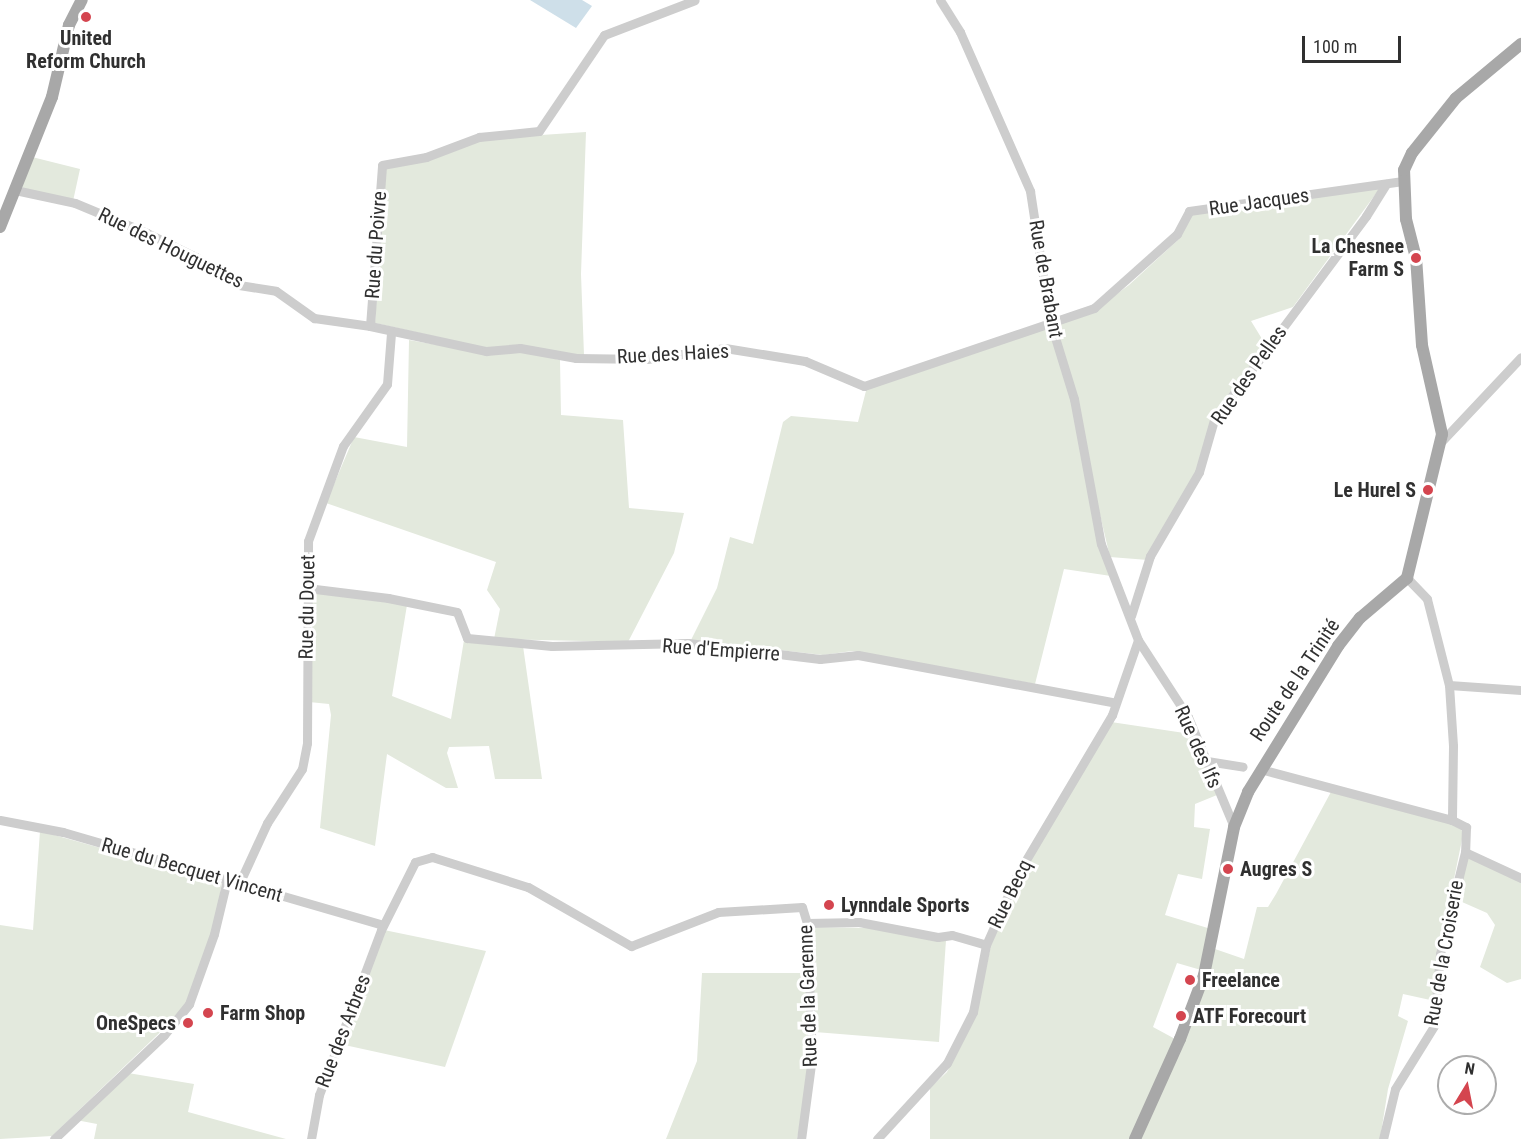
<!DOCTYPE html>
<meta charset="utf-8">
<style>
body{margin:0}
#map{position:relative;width:1521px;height:1139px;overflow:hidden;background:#fff;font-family:"Roboto Condensed",sans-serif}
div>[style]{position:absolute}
.green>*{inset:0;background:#e3e9dd}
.water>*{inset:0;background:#cedfe9}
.minor>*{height:9px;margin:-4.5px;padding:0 4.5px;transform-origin:4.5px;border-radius:4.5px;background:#cdcdcd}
.major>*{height:12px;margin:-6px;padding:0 6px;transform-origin:6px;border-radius:6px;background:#a8a8a8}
.dots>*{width:16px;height:16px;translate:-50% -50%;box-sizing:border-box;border:3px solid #fff;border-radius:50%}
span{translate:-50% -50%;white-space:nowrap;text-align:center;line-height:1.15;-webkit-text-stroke:6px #fff;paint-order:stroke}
.poi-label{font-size:20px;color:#303030;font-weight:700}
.right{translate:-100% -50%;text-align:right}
.left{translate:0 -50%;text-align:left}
.street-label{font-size:20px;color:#303030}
.north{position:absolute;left:1437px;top:1055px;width:60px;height:60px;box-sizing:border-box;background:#fff;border:2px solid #acacac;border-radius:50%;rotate:10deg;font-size:16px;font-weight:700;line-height:24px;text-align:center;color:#303030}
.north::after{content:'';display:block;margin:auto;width:21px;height:27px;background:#d4454f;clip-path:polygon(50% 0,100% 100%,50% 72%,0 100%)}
.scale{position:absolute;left:1302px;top:36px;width:99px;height:27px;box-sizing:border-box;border:3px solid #303030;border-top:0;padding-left:8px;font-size:18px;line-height:21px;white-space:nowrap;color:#303030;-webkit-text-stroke:4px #fff;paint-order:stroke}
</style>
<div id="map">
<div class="green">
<div style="clip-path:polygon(586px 132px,581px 274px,584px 355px,491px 349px,375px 323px,385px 169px,482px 139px)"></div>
<div style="clip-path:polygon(32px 157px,80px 169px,73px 201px,25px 190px,20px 184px)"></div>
<div style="clip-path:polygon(1380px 188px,1293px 307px,1251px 321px,1267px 347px,1214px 417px,1198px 468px,1148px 560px,1110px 557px,1055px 324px,1095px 310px,1129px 285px,1179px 239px,1192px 214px)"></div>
<div style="clip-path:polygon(1048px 326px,1068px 388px,1111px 576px,1064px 569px,1035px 684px,852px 651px,823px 655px,691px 640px,717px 588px,730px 537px,753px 544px,783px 422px,791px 416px,858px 422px,867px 387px)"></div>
<div style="clip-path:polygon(409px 340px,494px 355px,520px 351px,560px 360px,561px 415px,623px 420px,629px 508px,684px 513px,674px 553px,628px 642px,494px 639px,500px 609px,487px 590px,496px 562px,326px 503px,354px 437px,407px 447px)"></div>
<div style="clip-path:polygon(310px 592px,407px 605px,392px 696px,451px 719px,464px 640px,523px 646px,542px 779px,495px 779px,489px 746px,449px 747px,447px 753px,458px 788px,446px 788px,387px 754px,375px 846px,320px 828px,331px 715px,329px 704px,309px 702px)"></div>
<div style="clip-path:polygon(1111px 722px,1191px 734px,1217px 795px,1195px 804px,1194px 827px,1210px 829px,1202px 879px,1178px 874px,1165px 915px,1211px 929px,1201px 970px,1177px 963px,1153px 1027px,1177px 1040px,1129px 1139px,930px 1139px,930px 1088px,947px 1072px,976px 1015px,991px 945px,1026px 866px)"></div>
<div style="clip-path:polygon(1332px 790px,1452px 824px,1461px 828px,1463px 835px,1441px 942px,1435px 1001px,1403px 994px,1398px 1016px,1408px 1021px,1388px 1089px,1380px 1139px,1139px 1139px,1215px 949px,1244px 959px,1257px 907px,1268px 907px,1276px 894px)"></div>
<div style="clip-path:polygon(40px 831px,222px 882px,215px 924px,188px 999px,177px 1016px,52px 1136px,0 1139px,0 925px,33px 930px)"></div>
<div style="clip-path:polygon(1466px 854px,1521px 880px,1521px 979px,1507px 983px,1480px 967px,1495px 925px,1487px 913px,1462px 902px,1455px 890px)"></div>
<div style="clip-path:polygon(812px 927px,869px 928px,946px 940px,939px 1042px,815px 1032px)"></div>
<div style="clip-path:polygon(384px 930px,486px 951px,445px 1067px,340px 1044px)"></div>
<div style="clip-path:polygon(702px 973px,806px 973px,809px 1082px,797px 1139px,666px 1139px,697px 1061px)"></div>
<div style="clip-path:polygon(128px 1073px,194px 1084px,188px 1112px,286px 1139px,94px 1139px,97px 1124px,76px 1120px)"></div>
</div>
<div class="water">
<div style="clip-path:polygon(530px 0,582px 0,592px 6px,576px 28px)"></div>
</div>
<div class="minor">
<div style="left:940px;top:0;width:38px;rotate:58deg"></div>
<div style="left:960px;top:32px;width:174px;rotate:66.2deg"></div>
<div style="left:1030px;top:191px;width:132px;rotate:81.3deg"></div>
<div style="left:1050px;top:321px;width:82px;rotate:72.9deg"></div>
<div style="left:1074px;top:399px;width:147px;rotate:79.5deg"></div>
<div style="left:1101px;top:544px;width:103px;rotate:68.9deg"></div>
<div style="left:1138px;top:640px;width:92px;rotate:57deg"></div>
<div style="left:1188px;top:717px;width:119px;rotate:67.3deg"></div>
<div style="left:15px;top:190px;width:61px;rotate:12.2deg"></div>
<div style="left:75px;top:203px;width:78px;rotate:22.6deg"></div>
<div style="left:147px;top:233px;width:55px;rotate:26.1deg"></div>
<div style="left:196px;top:257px;width:51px;rotate:33.1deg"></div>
<div style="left:239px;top:285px;width:37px;rotate:9deg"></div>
<div style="left:276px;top:291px;width:47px;rotate:35.4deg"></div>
<div style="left:314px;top:318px;width:57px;rotate:8.1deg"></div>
<div style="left:370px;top:326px;width:119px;rotate:12.2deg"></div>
<div style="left:486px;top:351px;width:34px;rotate:-5deg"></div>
<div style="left:520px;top:348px;width:57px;rotate:10.1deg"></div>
<div style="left:576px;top:358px;width:71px;rotate:0.8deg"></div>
<div style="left:647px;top:359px;width:79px;rotate:-8deg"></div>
<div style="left:725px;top:348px;width:81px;rotate:9.2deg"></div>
<div style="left:805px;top:361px;width:64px;rotate:23deg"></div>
<div style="left:864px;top:386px;width:243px;rotate:-18.7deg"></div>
<div style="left:1094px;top:308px;width:111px;rotate:-41.7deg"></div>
<div style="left:1177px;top:234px;width:26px;rotate:-62deg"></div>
<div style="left:1189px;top:211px;width:216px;rotate:-8deg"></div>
<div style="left:370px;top:326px;width:161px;rotate:-85.7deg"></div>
<div style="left:382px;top:165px;width:45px;rotate:-10.3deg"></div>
<div style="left:426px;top:157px;width:57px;rotate:-20.7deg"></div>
<div style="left:479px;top:137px;width:60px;rotate:-5.7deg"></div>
<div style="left:539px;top:131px;width:116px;rotate:-55.9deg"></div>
<div style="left:604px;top:35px;width:97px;rotate:-21deg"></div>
<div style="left:1440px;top:443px;width:118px;rotate:-46.7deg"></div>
<div style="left:1407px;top:578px;width:29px;rotate:46deg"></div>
<div style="left:1427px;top:599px;width:89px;rotate:75.7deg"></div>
<div style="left:1449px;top:685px;width:61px;rotate:86.2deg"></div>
<div style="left:1453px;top:746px;width:74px;rotate:90.8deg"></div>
<div style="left:307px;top:588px;width:82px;rotate:7deg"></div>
<div style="left:388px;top:598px;width:70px;rotate:11.5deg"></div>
<div style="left:457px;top:612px;width:28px;rotate:69deg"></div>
<div style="left:467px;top:638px;width:85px;rotate:5.4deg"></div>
<div style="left:552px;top:646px;width:136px;rotate:-1.3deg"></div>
<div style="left:688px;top:643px;width:133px;rotate:6.9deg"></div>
<div style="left:820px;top:659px;width:38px;rotate:-6deg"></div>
<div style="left:858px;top:655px;width:262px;rotate:10.5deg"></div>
<div style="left:1131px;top:616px;width:63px;rotate:-72.4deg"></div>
<div style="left:1150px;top:556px;width:97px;rotate:-59.7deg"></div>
<div style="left:1199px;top:472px;width:54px;rotate:-73.9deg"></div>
<div style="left:1214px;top:420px;width:254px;rotate:-53.3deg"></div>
<div style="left:1366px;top:216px;width:38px;rotate:-58deg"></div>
<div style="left:1449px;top:685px;width:72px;rotate:4deg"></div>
<div style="left:1207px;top:761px;width:36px;rotate:9deg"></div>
<div style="left:1260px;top:769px;width:199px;rotate:14.9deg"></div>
<div style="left:1452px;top:820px;width:16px;rotate:27deg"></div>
<div style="left:1466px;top:827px;width:25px;rotate:92deg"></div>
<div style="left:1465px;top:852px;width:105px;rotate:103.8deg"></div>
<div style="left:1440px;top:954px;width:72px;rotate:94.8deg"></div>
<div style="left:1434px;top:1026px;width:74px;rotate:121.8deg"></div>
<div style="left:1395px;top:1089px;width:51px;rotate:103.5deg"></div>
<div style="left:0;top:820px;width:64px;rotate:10.8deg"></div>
<div style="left:63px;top:832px;width:333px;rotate:16.2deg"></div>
<div style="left:1465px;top:852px;width:62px;rotate:24.9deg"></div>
<div style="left:239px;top:884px;width:67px;rotate:-65.3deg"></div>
<div style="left:267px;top:823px;width:64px;rotate:-57.1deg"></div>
<div style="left:302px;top:769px;width:26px;rotate:-79deg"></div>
<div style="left:307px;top:743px;width:202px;rotate:-89.7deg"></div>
<div style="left:308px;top:541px;width:101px;rotate:-69.8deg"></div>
<div style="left:343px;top:446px;width:76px;rotate:-54.6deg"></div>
<div style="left:387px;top:384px;width:51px;rotate:-85.5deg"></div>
<div style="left:807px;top:923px;width:52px;rotate:-1.1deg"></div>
<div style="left:859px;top:922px;width:80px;rotate:10.8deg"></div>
<div style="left:938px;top:937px;width:14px;rotate:-8deg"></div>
<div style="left:952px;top:935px;width:35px;rotate:16deg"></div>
<div style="left:54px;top:1139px;width:151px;rotate:-43.4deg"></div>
<div style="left:164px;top:1035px;width:40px;rotate:-51deg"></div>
<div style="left:189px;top:1004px;width:74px;rotate:-70.3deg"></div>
<div style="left:214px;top:934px;width:56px;rotate:-76.5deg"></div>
<div style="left:311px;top:1139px;width:45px;rotate:-79.7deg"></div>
<div style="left:319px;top:1095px;width:176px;rotate:-69.4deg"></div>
<div style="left:381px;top:930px;width:76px;rotate:-63.4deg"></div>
<div style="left:415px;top:862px;width:18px;rotate:-16deg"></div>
<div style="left:432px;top:857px;width:101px;rotate:17.4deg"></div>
<div style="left:528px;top:887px;width:119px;rotate:29.8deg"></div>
<div style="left:631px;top:946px;width:93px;rotate:-21.3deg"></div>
<div style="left:718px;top:912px;width:84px;rotate:-3.4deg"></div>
<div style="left:802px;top:907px;width:17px;rotate:73deg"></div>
<div style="left:807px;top:923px;width:134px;rotate:87.9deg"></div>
<div style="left:812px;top:1057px;width:83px;rotate:97.6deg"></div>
<div style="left:877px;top:1139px;width:103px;rotate:-47.4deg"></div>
<div style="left:947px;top:1063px;width:57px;rotate:-63deg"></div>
<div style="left:973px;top:1012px;width:68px;rotate:-79deg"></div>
<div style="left:986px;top:945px;width:77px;rotate:-66.1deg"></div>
<div style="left:1017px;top:875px;width:186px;rotate:-59.3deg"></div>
<div style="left:1112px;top:715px;width:79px;rotate:-70.9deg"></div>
</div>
<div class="major">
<div style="left:0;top:227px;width:140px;rotate:-68.2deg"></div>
<div style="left:52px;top:97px;width:74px;rotate:-76.7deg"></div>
<div style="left:69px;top:25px;width:28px;rotate:-63deg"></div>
<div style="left:1135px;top:1139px;width:110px;rotate:-65.8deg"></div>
<div style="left:1180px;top:1039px;width:68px;rotate:-69.4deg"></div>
<div style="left:1204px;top:975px;width:151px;rotate:-78.5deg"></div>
<div style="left:1234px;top:827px;width:38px;rotate:-68deg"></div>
<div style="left:1248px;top:792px;width:172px;rotate:-58.3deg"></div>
<div style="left:1338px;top:646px;width:36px;rotate:-52deg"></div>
<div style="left:1360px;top:618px;width:62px;rotate:-40.4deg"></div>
<div style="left:1407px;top:578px;width:148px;rotate:-76.3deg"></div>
<div style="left:1442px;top:434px;width:91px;rotate:-102.7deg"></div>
<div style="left:1422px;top:345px;width:87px;rotate:-93.9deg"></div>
<div style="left:1416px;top:258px;width:40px;rotate:-104.4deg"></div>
<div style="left:1406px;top:219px;width:49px;rotate:-92.3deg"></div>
<div style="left:1404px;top:170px;width:19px;rotate:-65deg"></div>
<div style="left:1412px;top:153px;width:70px;rotate:-51.3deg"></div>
<div style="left:1456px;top:98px;width:85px;rotate:-39.7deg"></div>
</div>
<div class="dots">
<div style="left:86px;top:17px;background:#d4454f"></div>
<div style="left:1416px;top:258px;background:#d4454f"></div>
<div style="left:1428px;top:490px;background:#d4454f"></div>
<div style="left:1228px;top:869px;background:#d4454f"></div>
<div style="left:829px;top:905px;background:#d4454f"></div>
<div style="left:1190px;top:980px;background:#d4454f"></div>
<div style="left:208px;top:1013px;background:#d4454f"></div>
<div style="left:1181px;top:1016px;background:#d4454f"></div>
<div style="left:188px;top:1023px;background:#d4454f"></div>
</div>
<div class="poi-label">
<span style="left:86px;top:50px">United<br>Reform Church</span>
<span class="right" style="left:1404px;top:258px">La Chesnee<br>Farm S</span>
<span class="right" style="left:1416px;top:490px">Le Hurel S</span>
<span class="left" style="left:1240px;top:869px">Augres S</span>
<span class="left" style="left:841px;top:905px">Lynndale Sports</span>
<span class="left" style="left:1202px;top:980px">Freelance</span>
<span class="left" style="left:220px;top:1013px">Farm Shop</span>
<span class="left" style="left:1193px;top:1016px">ATF Forecourt</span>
<span class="right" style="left:176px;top:1023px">OneSpecs</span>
</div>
<div class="street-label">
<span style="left:1259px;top:202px;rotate:-8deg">Rue Jacques</span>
<span style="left:376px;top:245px;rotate:-86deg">Rue du Poivre</span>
<span style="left:171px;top:248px;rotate:26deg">Rue des Houguettes</span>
<span style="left:1046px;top:279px;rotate:80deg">Rue de Brabant</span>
<span style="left:673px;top:354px;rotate:-3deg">Rue des Haies</span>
<span style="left:1249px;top:375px;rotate:-55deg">Rue des Pelles</span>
<span style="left:307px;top:607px;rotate:-89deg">Rue du Douet</span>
<span style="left:721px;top:650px;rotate:4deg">Rue d'Empierre</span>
<span style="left:1295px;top:680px;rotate:-56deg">Route de la Trinité</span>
<span style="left:1198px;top:747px;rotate:66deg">Rue des Ifs</span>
<span style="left:192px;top:870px;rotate:16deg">Rue du Becquet Vincent</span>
<span style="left:1010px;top:894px;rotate:-64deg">Rue Becq</span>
<span style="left:1444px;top:953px;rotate:-80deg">Rue de la Croiserie</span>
<span style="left:808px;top:996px;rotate:-92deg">Rue de la Garenne</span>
<span style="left:343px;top:1031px;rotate:-69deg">Rue des Arbres</span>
</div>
<div class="north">N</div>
<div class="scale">100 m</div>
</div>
